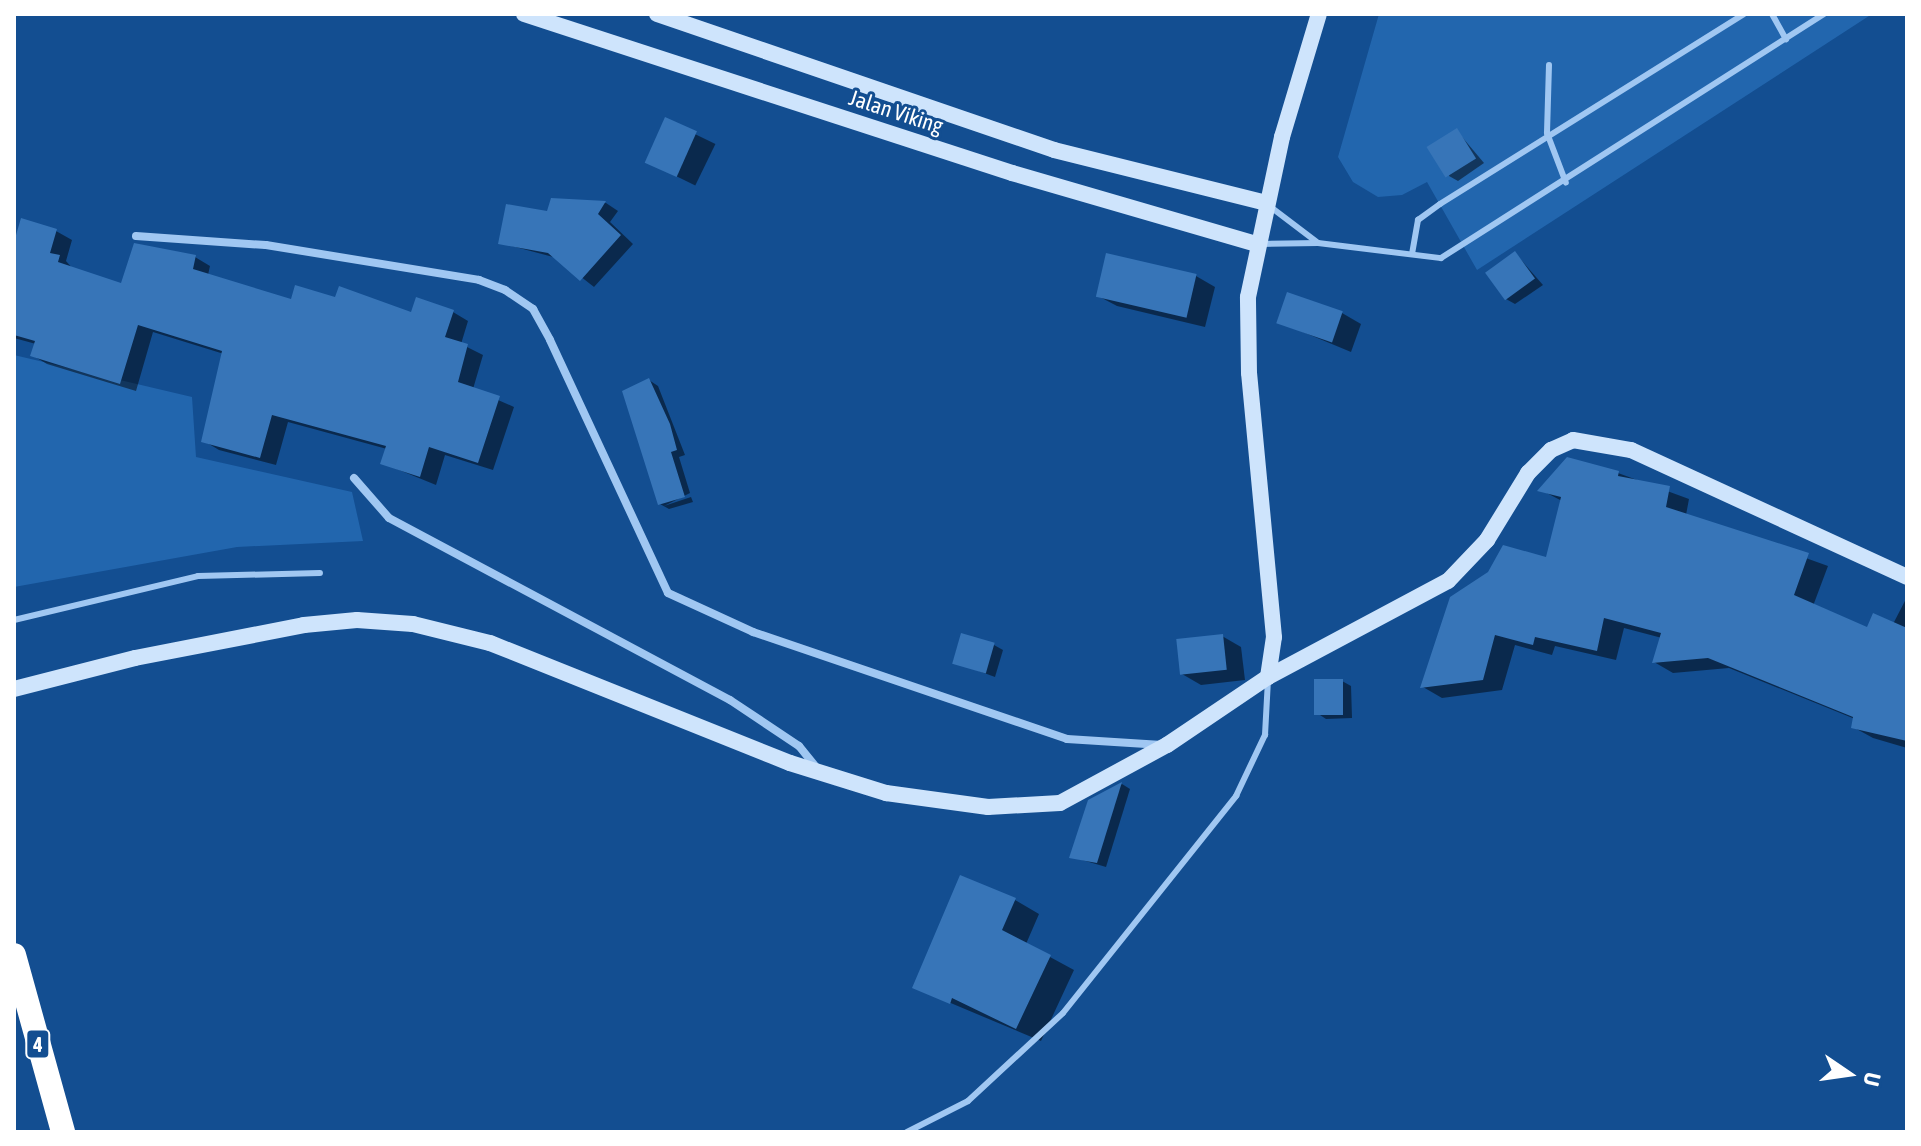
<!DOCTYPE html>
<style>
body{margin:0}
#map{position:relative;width:1921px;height:1146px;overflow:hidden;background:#134e91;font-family:"Asap Condensed",sans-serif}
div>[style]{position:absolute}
.green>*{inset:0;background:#2266ae}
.shadow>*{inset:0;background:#0007;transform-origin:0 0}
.building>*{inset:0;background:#3775b8;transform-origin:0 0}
.lane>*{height:6px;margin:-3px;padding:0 3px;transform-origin:3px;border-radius:3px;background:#a0c7f2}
.street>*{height:8px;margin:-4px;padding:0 4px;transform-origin:4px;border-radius:4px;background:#a0c7f2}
.secondary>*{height:16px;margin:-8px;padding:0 8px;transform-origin:8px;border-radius:8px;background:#cee4fc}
.highway>*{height:24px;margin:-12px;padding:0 12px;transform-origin:12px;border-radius:12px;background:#fff}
span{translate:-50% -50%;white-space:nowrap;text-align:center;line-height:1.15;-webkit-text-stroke:6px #134e91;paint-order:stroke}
.shield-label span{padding:2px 6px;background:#134e91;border:2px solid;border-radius:6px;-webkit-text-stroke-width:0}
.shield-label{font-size:20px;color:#fff;font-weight:700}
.street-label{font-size:22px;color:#fff}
.frame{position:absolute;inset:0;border:16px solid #fff;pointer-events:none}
.north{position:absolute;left:1809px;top:1034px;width:80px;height:80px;-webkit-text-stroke:6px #134e91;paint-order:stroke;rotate:103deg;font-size:22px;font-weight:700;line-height:32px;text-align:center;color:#fff}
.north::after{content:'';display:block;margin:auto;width:28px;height:36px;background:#fff;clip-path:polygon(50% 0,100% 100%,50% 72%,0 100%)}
</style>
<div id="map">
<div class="green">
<div style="clip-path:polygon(1379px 14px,1872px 14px,1477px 270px,1427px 182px,1402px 195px,1378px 197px,1353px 182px,1338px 157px)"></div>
<div style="clip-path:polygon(14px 355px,192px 397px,196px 457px,352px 492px,363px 541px,237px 547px,14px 587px)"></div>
</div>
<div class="shadow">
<div style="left:666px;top:120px;width:55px;height:46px;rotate:26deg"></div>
<div style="clip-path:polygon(1457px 131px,1484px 163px,1458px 181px,1449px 176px)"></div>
<div style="clip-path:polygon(552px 200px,606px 203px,618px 211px,610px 222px,633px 244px,594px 287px,557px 258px,500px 243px,549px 214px)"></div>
<div style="clip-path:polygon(56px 231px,72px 240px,66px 261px,73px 269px,122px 285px,195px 257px,210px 266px,208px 275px,292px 301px,336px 300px,412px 315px,453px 312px,468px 321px,461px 344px,483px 355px,473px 389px,514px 407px,493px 470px,445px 455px,436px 485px,382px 463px,387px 449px,288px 422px,276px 465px,219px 450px,204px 441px,224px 354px,153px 332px,136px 391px,47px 364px,32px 355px,36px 344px,14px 338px,14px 247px)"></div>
<div style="clip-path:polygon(1515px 253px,1543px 285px,1515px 304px,1506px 299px)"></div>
<div style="clip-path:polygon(1196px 276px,1215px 287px,1205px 327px,1117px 306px,1098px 296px)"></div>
<div style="clip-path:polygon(1342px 313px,1361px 324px,1351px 352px,1279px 322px)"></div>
<div style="clip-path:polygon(649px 380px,658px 386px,685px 455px,679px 457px,690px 493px,664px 506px,691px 497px,693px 502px,669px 509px,660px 504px)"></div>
<div style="clip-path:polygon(1618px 473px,1689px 499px,1686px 515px,1828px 566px,1813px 606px,1868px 630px,1893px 624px,1907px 597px,1907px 748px,1873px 738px,1853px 727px,1855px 719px,1729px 668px,1673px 673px,1654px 662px,1662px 638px,1624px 628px,1616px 660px,1555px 646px,1552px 655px,1515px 645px,1502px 690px,1442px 698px,1423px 687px,1547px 559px,1562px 501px,1541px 490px)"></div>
<div style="clip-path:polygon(1222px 636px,1241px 647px,1245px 680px,1201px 685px,1182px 674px)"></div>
<div style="clip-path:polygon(994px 645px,1003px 650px,995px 677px,954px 662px)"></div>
<div style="clip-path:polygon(1342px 681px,1351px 686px,1352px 718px,1326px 719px,1317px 713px)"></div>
<div style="clip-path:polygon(1122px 784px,1130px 789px,1106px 867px,1072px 857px,1090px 802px)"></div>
<div style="clip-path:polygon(1015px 900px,1039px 914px,1026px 944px,1074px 970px,1041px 1041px,915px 988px)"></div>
</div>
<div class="building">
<div style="left:665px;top:117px;width:35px;height:50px;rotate:24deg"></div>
<div style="left:1457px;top:128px;width:36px;height:36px;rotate:58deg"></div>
<div style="clip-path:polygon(551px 198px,606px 201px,598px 214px,621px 235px,580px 281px,548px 253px,498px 244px,506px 204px,547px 211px)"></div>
<div style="clip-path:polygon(21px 218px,57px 229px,50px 253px,60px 255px,58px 262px,121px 283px,134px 243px,196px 255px,193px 269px,291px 299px,295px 285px,335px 297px,339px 286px,411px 312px,416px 297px,454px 310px,445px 337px,468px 344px,458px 382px,500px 396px,478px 463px,429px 447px,420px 477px,380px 464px,386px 446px,272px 415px,260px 458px,201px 442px,222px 351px,138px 325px,120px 384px,30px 356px,35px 341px,14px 335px,14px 242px)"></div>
<div style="left:1515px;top:251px;width:34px;height:37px;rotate:54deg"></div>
<div style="left:1106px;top:253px;width:93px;height:45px;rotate:13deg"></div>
<div style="left:1287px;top:292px;width:59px;height:33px;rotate:19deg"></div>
<div style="clip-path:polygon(649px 378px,670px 424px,677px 450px,671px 452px,685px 497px,658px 505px,622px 391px)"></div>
<div style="clip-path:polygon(1567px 457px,1619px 471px,1618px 476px,1670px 486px,1666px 507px,1809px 553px,1794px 595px,1867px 627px,1873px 613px,1907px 628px,1907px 741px,1851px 728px,1853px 717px,1708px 658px,1652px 663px,1661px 633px,1604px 618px,1597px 651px,1535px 637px,1533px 645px,1495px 635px,1483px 680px,1420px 688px,1450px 597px,1488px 572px,1503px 545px,1546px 557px,1561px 497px,1537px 491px)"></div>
<div style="left:961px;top:633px;width:35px;height:32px;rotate:16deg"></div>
<div style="left:1223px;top:634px;width:36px;height:47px;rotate:84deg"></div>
<div style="left:1314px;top:679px;width:29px;height:36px"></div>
<div style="clip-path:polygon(1122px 782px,1097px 863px,1069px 858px,1088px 800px)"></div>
<div style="clip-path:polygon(960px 875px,1016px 898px,1002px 930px,1051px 955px,1016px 1029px,952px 998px,950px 1004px,912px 988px)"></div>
</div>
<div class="lane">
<div style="left:1772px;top:14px;width:29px;rotate:61deg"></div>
<div style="left:1549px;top:65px;width:68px;rotate:91.7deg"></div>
<div style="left:1547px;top:133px;width:53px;rotate:69.2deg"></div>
<div style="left:1268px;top:205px;width:61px;rotate:37.1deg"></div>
<div style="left:1260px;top:244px;width:58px;rotate:-1deg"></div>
<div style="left:1318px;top:243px;width:124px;rotate:7deg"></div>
<div style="left:1441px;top:258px;width:454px;rotate:-32.5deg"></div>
<div style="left:1412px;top:254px;width:35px;rotate:-80deg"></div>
<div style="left:1418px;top:220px;width:27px;rotate:-36deg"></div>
<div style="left:1440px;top:204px;width:358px;rotate:-32deg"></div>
<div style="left:14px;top:620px;width:189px;rotate:-13.4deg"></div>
<div style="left:198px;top:576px;width:122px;rotate:-1.4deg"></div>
<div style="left:907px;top:1132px;width:68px;rotate:-26.9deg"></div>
<div style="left:968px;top:1101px;width:129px;rotate:-42.8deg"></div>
<div style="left:1063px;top:1013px;width:278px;rotate:-51.4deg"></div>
<div style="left:1236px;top:796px;width:68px;rotate:-64.6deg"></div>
<div style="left:1265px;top:735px;width:55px;rotate:-86.9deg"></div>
</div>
<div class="street">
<div style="left:136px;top:236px;width:130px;rotate:4deg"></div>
<div style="left:266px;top:245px;width:216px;rotate:9.3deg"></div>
<div style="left:479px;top:280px;width:28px;rotate:21deg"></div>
<div style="left:505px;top:290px;width:34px;rotate:34deg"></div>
<div style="left:533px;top:309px;width:35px;rotate:61deg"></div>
<div style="left:550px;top:340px;width:279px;rotate:65deg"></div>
<div style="left:668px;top:593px;width:94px;rotate:24.6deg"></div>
<div style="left:753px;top:632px;width:332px;rotate:18.8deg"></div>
<div style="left:1067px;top:739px;width:95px;rotate:3.6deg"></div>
<div style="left:354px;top:478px;width:53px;rotate:48.8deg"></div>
<div style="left:389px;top:518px;width:387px;rotate:28.1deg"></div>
<div style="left:730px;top:700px;width:83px;rotate:33.7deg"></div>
<div style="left:799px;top:746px;width:28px;rotate:51deg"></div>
</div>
<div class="secondary">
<div style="left:524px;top:14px;width:513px;rotate:18.05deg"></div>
<div style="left:1012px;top:173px;width:254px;rotate:16.2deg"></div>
<div style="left:657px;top:14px;width:420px;rotate:18.9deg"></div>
<div style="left:1054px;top:150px;width:219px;rotate:14deg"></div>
<div style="left:1268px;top:677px;width:40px;rotate:-81.5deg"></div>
<div style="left:1274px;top:637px;width:265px;rotate:-95.4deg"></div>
<div style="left:1249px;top:373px;width:76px;rotate:-90.8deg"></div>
<div style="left:1248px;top:297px;width:164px;rotate:-78deg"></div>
<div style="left:1282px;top:137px;width:128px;rotate:-73.3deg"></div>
<div style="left:14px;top:689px;width:125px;rotate:-14.4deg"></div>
<div style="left:135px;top:658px;width:172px;rotate:-11deg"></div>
<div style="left:304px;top:625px;width:53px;rotate:-5.4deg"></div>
<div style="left:357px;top:620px;width:56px;rotate:4.1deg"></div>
<div style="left:413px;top:624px;width:79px;rotate:13.9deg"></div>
<div style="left:490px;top:643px;width:323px;rotate:21.8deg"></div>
<div style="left:790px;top:763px;width:101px;rotate:17.4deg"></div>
<div style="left:886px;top:793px;width:103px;rotate:7.8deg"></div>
<div style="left:988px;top:807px;width:72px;rotate:-3.2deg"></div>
<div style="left:1060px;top:803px;width:122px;rotate:-28.5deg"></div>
<div style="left:1167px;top:745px;width:122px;rotate:-34deg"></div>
<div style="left:1268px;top:677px;width:204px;rotate:-28.1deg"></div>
<div style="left:1448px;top:581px;width:57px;rotate:-46.4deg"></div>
<div style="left:1487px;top:540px;width:79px;rotate:-58.5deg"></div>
<div style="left:1528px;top:473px;width:33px;rotate:-45deg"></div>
<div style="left:1551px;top:450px;width:24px;rotate:-24deg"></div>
<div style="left:1573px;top:440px;width:59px;rotate:9.8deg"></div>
<div style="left:1631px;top:450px;width:304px;rotate:24.7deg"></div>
</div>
<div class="highway">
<div style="left:14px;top:955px;width:184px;rotate:74.5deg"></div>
</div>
<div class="shield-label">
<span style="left:38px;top:1044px">4</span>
</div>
<div class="street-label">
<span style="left:896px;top:112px;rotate:18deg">Jalan Viking</span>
</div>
<div class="frame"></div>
<div class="north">U</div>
</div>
